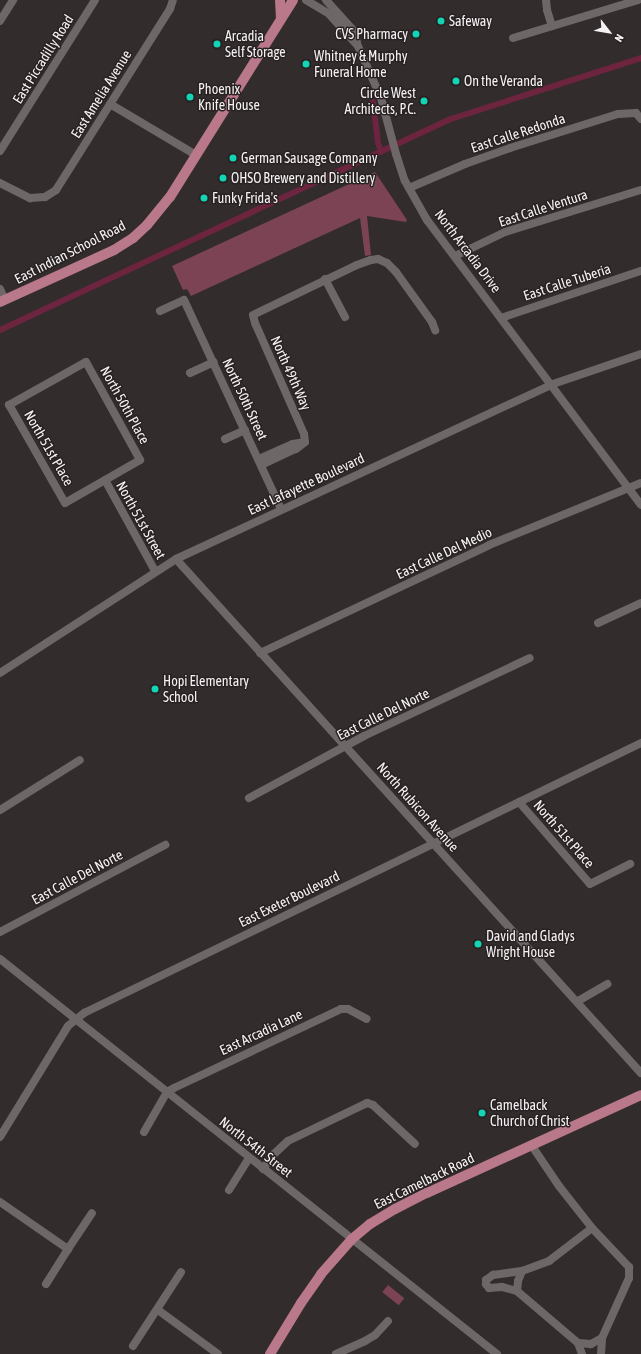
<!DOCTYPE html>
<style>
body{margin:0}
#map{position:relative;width:641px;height:1354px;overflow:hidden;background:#322c2d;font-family:"Asap Condensed",sans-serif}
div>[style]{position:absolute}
.green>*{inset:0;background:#7b4353;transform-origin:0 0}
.canal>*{height:6px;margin:-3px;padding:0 3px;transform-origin:3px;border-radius:3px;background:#6d243e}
.minor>*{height:8px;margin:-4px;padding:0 4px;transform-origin:4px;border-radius:4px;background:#6e6768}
.major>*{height:10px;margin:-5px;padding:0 5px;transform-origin:5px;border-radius:5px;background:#ba788b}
.dots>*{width:11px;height:11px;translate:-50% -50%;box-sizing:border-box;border:2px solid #282223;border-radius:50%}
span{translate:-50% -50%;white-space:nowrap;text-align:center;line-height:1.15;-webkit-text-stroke:3px #282223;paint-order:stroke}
.poi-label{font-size:14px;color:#f6f2f3}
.left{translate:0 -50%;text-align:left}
.right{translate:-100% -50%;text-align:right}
.street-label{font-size:14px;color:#f6f2f3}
.north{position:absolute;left:589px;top:12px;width:40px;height:40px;-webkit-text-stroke:3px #282223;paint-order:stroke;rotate:121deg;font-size:11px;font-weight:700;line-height:16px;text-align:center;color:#f6f2f3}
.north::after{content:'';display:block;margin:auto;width:14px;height:18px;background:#f6f2f3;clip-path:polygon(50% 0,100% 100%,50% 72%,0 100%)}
</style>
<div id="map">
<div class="green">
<div style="clip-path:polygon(375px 172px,407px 220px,406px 222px,367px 216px,371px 255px,365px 256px,360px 218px,191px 296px,187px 289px,183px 290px,172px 266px)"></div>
<div style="left:388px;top:1285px;width:21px;height:9px;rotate:39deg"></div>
</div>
<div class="canal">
<div style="left:373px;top:102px;width:41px;rotate:83deg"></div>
<div style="left:378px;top:143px;width:9px;rotate:69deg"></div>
<div style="left:0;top:330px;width:498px;rotate:-25.1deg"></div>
<div style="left:451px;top:119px;width:200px;rotate:-17.8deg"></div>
</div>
<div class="minor">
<div style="left:306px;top:0;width:27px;rotate:31deg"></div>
<div style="left:329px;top:14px;width:43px;rotate:47.8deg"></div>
<div style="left:358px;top:46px;width:57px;rotate:66.1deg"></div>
<div style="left:381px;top:98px;width:58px;rotate:75deg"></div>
<div style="left:396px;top:154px;width:28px;rotate:72deg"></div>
<div style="left:405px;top:181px;width:45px;rotate:60.6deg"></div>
<div style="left:427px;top:220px;width:356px;rotate:53.1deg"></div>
<div style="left:326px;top:0;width:39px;rotate:48deg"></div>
<div style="left:352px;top:29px;width:14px;rotate:69deg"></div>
<div style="left:546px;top:0;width:10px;rotate:84deg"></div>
<div style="left:547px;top:10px;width:17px;rotate:73deg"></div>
<div style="left:0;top:21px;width:25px;rotate:-58deg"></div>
<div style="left:513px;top:38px;width:131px;rotate:-16.9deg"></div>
<div style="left:110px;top:104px;width:100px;rotate:30.7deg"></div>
<div style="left:0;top:151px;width:178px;rotate:-57.8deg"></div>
<div style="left:0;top:183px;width:34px;rotate:27deg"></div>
<div style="left:30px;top:198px;width:15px;rotate:-4deg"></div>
<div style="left:45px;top:197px;width:13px;rotate:-32deg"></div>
<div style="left:56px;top:190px;width:214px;rotate:-57.8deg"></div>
<div style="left:170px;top:9px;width:9px;rotate:-72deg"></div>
<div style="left:409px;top:188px;width:61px;rotate:-23.2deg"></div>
<div style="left:465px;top:164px;width:48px;rotate:-19.6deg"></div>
<div style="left:510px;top:148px;width:113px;rotate:-17.5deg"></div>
<div style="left:618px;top:114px;width:18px;rotate:-3deg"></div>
<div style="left:636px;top:113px;width:8px;rotate:50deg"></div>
<div style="left:455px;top:256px;width:55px;rotate:-25.6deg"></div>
<div style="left:505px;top:232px;width:142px;rotate:-17.2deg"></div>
<div style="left:325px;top:279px;width:43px;rotate:62.2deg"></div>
<div style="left:0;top:289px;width:12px;rotate:66deg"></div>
<div style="left:160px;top:311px;width:26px;rotate:-25deg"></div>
<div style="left:184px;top:300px;width:230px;rotate:65.1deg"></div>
<div style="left:501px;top:318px;width:148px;rotate:-18.6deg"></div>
<div style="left:86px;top:362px;width:112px;rotate:61.1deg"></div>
<div style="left:140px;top:460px;width:86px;rotate:150.2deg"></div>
<div style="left:65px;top:503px;width:113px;rotate:-119.7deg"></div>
<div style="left:9px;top:405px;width:88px;rotate:-29.2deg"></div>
<div style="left:190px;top:373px;width:26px;rotate:-25deg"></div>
<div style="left:225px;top:439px;width:22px;rotate:-24deg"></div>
<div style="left:305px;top:442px;width:8px;rotate:-97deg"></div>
<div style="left:304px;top:434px;width:121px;rotate:-113.8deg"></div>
<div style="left:255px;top:323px;width:8px;rotate:-104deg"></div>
<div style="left:253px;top:315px;width:115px;rotate:-25.7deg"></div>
<div style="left:357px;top:265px;width:15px;rotate:-20deg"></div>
<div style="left:371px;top:260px;width:7px;rotate:-8deg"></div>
<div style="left:378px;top:259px;width:10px;rotate:24deg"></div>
<div style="left:387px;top:263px;width:13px;rotate:45deg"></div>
<div style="left:396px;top:272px;width:62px;rotate:54.2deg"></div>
<div style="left:432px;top:322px;width:9px;rotate:69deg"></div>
<div style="left:259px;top:459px;width:37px;rotate:-24deg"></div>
<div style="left:293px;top:444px;width:11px;rotate:-10deg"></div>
<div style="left:261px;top:465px;width:38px;rotate:-25deg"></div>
<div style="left:296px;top:449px;width:11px;rotate:-38deg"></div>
<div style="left:105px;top:480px;width:104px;rotate:61.2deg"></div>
<div style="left:176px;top:559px;width:693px;rotate:47.87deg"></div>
<div style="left:598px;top:623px;width:47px;rotate:-24.9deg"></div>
<div style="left:260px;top:653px;width:253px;rotate:-25.2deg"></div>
<div style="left:489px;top:545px;width:164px;rotate:-22.2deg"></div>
<div style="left:0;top:673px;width:210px;rotate:-32.9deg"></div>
<div style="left:176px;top:559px;width:412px;rotate:-24.9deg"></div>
<div style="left:550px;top:385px;width:96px;rotate:-18.8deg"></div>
<div style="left:249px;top:798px;width:131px;rotate:-28.3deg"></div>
<div style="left:364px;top:736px;width:183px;rotate:-25.2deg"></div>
<div style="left:519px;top:802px;width:108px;rotate:49.1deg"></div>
<div style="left:590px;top:884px;width:45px;rotate:-26.6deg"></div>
<div style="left:0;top:810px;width:94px;rotate:-32deg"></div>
<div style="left:0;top:932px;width:187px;rotate:-27.8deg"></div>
<div style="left:0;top:959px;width:635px;rotate:38.48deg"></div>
<div style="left:578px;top:1001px;width:34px;rotate:-30deg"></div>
<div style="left:144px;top:1132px;width:46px;rotate:-60.1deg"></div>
<div style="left:167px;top:1092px;width:8px;rotate:-30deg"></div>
<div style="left:174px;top:1088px;width:185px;rotate:-25.3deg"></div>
<div style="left:341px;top:1009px;width:7px"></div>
<div style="left:348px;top:1009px;width:21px;rotate:28deg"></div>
<div style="left:0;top:1137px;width:130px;rotate:-58.5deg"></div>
<div style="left:68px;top:1026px;width:21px;rotate:-39deg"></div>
<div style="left:84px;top:1013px;width:619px;rotate:-25.86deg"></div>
<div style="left:532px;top:1146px;width:48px;rotate:56deg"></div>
<div style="left:559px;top:1186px;width:53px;rotate:51.8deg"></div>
<div style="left:592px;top:1228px;width:54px;rotate:46.5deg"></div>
<div style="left:629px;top:1267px;width:11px;rotate:90deg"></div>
<div style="left:629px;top:1278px;width:66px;rotate:114.2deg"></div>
<div style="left:602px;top:1338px;width:13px;rotate:151deg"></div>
<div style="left:591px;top:1344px;width:13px;rotate:-176deg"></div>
<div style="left:263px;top:1169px;width:19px;rotate:-54deg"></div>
<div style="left:274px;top:1154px;width:19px;rotate:-43deg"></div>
<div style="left:288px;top:1141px;width:88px;rotate:-25.7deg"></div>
<div style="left:367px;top:1103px;width:6px;rotate:18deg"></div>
<div style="left:373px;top:1105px;width:57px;rotate:42.9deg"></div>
<div style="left:229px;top:1190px;width:38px;rotate:-58deg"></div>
<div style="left:0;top:1202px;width:83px;rotate:34.7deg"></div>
<div style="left:46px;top:1284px;width:41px;rotate:-57.8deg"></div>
<div style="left:68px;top:1249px;width:43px;rotate:-56.3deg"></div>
<div style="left:517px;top:1291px;width:10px;rotate:-84deg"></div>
<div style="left:518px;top:1281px;width:11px;rotate:-68deg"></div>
<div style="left:158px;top:1310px;width:74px;rotate:36.3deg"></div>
<div style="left:578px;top:1343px;width:80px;rotate:-139.6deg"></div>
<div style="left:517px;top:1291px;width:16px;rotate:-165deg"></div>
<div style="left:502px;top:1287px;width:13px;rotate:176deg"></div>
<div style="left:489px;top:1288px;width:5px;rotate:-127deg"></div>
<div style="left:486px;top:1284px;width:4px;rotate:-90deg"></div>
<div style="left:486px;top:1280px;width:9px;rotate:-36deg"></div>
<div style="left:493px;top:1275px;width:29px;rotate:-8deg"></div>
<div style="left:522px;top:1271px;width:29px;rotate:-20deg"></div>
<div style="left:549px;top:1261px;width:54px;rotate:-37.5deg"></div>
<div style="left:578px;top:1343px;width:12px;rotate:70deg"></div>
<div style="left:133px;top:1346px;width:88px;rotate:-57deg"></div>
<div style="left:336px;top:1354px;width:32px;rotate:-24deg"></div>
<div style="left:365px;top:1341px;width:12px;rotate:-31deg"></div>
<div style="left:375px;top:1335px;width:19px;rotate:-47deg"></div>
<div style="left:601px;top:1354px;width:16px;rotate:-86deg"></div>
</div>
<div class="major">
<div style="left:280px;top:0;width:18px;rotate:87deg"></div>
<div style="left:0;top:302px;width:125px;rotate:-24.5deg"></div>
<div style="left:114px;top:250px;width:22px;rotate:-32deg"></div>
<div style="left:133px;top:238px;width:19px;rotate:-43deg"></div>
<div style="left:147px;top:225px;width:36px;rotate:-51deg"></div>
<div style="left:170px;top:197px;width:232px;rotate:-58deg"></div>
<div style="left:270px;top:1354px;width:60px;rotate:-58.7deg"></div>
<div style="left:301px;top:1303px;width:35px;rotate:-55deg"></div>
<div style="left:321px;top:1274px;width:47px;rotate:-48.5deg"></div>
<div style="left:352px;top:1239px;width:23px;rotate:-40deg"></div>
<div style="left:370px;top:1224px;width:29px;rotate:-31deg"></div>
<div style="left:395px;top:1209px;width:36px;rotate:-27deg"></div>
<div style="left:427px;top:1193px;width:235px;rotate:-24.6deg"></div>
</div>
<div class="dots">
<div style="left:441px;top:21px;background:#11d5b4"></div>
<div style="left:416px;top:34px;background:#11d5b4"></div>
<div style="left:217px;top:44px;background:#11d5b4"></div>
<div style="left:306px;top:64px;background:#11d5b4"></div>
<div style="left:456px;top:81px;background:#11d5b4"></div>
<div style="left:190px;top:97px;background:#11d5b4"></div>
<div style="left:424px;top:101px;background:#11d5b4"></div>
<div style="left:233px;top:158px;background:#11d5b4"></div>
<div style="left:223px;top:178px;background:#11d5b4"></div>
<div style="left:204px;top:198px;background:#11d5b4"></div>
<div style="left:155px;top:689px;background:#11d5b4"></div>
<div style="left:478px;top:944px;background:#11d5b4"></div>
<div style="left:482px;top:1113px;background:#11d5b4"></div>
</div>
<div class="poi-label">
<span class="left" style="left:449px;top:21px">Safeway</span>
<span class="right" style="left:408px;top:34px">CVS Pharmacy</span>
<span class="left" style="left:225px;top:44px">Arcadia<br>Self Storage</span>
<span class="left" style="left:314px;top:64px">Whitney &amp; Murphy<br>Funeral Home</span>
<span class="left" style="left:464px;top:81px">On the Veranda</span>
<span class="left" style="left:198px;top:97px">Phoenix<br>Knife House</span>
<span class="right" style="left:416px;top:101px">Circle West<br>Architects, P.C.</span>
<span class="left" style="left:241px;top:158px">German Sausage Company</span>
<span class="left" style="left:231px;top:178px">OHSO Brewery and Distillery</span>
<span class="left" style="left:212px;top:198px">Funky Frida's</span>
<span class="left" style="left:163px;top:689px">Hopi Elementary<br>School</span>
<span class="left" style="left:486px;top:944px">David and Gladys<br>Wright House</span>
<span class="left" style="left:490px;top:1113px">Camelback<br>Church of Christ</span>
</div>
<div class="street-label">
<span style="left:43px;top:59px;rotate:-58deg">East Piccadilly Road</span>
<span style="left:101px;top:94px;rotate:-58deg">East Amelia Avenue</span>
<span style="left:518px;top:133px;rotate:-18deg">East Calle Redonda</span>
<span style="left:543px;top:208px;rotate:-18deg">East Calle Ventura</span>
<span style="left:468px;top:251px;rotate:53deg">North Arcadia Drive</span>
<span style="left:70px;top:252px;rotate:-27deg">East Indian School Road</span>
<span style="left:567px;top:282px;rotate:-18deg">East Calle Tuberia</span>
<span style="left:291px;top:373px;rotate:66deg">North 49th Way</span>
<span style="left:245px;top:399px;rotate:65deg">North 50th Street</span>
<span style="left:125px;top:405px;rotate:61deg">North 50th Place</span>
<span style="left:49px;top:448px;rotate:60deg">North 51st Place</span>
<span style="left:306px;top:484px;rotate:-25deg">East Lafayette Boulevard</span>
<span style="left:141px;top:520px;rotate:61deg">North 51st Street</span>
<span style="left:444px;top:553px;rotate:-25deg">East Calle Del Medio</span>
<span style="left:383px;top:714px;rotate:-26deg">East Calle Del Norte</span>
<span style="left:418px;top:807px;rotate:48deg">North Rubicon Avenue</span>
<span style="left:564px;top:834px;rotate:49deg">North 51st Place</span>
<span style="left:77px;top:877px;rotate:-28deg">East Calle Del Norte</span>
<span style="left:289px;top:899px;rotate:-26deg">East Exeter Boulevard</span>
<span style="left:261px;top:1032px;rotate:-25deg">East Arcadia Lane</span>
<span style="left:256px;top:1147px;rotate:38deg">North 54th Street</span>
<span style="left:424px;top:1181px;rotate:-26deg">East Camelback Road</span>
</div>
<div class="north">N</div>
</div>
